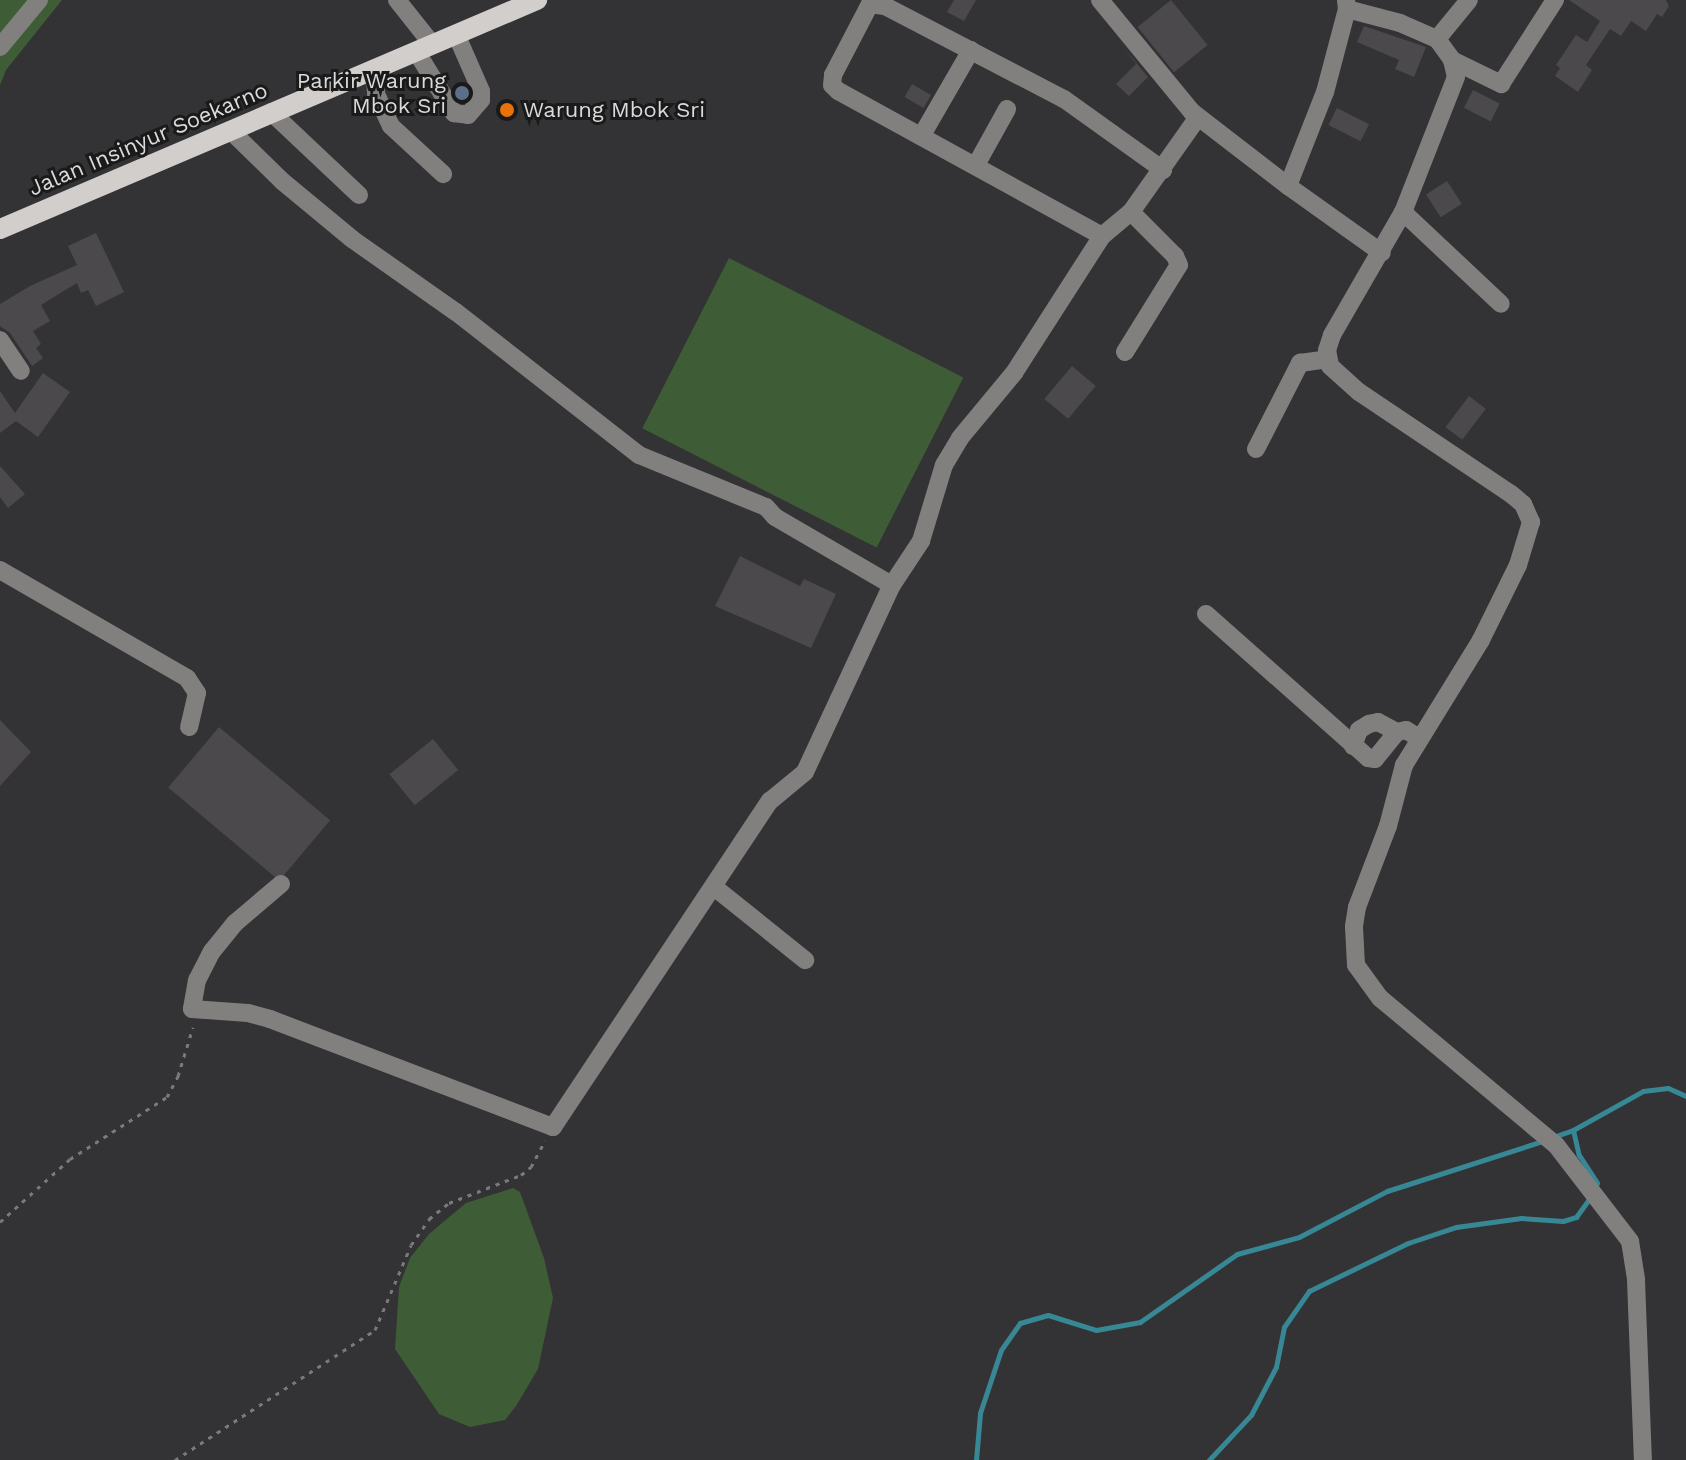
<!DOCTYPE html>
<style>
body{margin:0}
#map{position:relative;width:1686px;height:1460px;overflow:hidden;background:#333234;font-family:"Work Sans",sans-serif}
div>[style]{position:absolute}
.green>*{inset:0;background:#3e5d37;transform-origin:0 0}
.stream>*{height:5px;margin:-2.5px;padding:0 2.5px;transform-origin:2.5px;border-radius:2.5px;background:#378795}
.building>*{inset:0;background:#4b494b;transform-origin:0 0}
.path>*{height:3px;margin-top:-1.5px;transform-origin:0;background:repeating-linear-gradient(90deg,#7a797b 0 4px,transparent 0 10px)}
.minor>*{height:18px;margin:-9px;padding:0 9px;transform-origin:9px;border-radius:9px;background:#81807f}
.major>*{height:20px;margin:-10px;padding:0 10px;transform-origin:10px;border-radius:10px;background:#d1cecc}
.dots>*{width:22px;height:22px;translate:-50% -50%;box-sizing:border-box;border:4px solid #1a1a1b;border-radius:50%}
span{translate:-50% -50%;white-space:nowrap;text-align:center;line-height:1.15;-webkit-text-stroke:6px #1a1a1b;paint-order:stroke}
.poi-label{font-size:22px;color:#dbdadb}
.right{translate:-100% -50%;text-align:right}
.left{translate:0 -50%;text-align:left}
.street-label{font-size:22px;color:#dbdadb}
</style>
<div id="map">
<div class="green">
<div style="clip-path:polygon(0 0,62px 0,6px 70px,0 85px)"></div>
<div style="left:729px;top:258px;width:263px;height:191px;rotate:27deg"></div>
<div style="clip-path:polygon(513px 1188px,520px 1192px,544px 1258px,553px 1298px,538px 1369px,516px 1406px,505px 1420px,470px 1427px,439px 1414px,395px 1349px,399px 1287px,410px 1258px,429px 1234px,466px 1203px)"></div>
</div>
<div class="stream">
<div style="left:1573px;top:1130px;width:26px;rotate:77deg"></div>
<div style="left:1579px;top:1155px;width:33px;rotate:57deg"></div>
<div style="left:1597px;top:1183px;width:4px;rotate:117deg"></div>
<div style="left:1553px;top:1137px;width:21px;rotate:-19deg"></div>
<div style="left:1573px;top:1130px;width:80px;rotate:-29.1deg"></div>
<div style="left:1643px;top:1091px;width:25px;rotate:-7deg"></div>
<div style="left:1668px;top:1088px;width:20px;rotate:24deg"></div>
<div style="left:976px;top:1460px;width:47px;rotate:-85.1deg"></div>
<div style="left:980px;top:1413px;width:66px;rotate:-71.6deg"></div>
<div style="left:1001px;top:1350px;width:33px;rotate:-55deg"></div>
<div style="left:1020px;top:1323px;width:29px;rotate:-16deg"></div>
<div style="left:1048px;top:1315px;width:50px;rotate:17.4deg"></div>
<div style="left:1096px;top:1330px;width:45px;rotate:-10.3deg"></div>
<div style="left:1140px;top:1322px;width:118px;rotate:-35deg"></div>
<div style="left:1237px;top:1254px;width:64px;rotate:-15.3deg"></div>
<div style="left:1299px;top:1237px;width:99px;rotate:-27.6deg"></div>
<div style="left:1387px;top:1191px;width:164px;rotate:-17.8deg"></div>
<div style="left:1209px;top:1460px;width:62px;rotate:-47deg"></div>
<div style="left:1251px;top:1415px;width:54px;rotate:-62.5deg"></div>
<div style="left:1276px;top:1367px;width:41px;rotate:-78.7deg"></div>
<div style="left:1284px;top:1327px;width:44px;rotate:-55.2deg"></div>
<div style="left:1309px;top:1291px;width:110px;rotate:-25.9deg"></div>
<div style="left:1408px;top:1243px;width:51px;rotate:-18.4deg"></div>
<div style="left:1456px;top:1227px;width:66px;rotate:-7.9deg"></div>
<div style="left:1521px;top:1218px;width:42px;rotate:4.1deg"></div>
<div style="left:1563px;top:1221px;width:14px;rotate:-17deg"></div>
<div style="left:1576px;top:1217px;width:26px;rotate:-54deg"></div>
</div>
<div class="building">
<div style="clip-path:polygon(954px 0,976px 0,964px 21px,947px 12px)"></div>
<div style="left:1171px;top:0;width:58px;height:43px;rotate:51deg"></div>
<div style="clip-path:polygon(1569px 0,1666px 0,1669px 6px,1662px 17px,1657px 14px,1646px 31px,1631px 21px,1621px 36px,1610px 29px,1586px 65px,1592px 70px,1578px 92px,1555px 76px,1560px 68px,1556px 65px,1576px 35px,1587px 42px,1600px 21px)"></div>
<div style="clip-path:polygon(1364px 26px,1426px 47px,1414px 77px,1395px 69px,1399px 60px,1357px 42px)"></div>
<div style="clip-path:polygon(1123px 47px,1148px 77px,1129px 96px,1116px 84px,1136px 64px)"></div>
<div style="left:912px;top:84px;width:22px;height:15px;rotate:30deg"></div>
<div style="left:1473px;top:90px;width:30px;height:20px;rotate:27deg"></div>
<div style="left:1337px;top:108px;width:36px;height:19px;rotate:27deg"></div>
<div style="left:1447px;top:181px;width:27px;height:25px;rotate:57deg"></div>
<div style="clip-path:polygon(96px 233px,124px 292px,96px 306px,88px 290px,81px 293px,77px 283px,41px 305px,50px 321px,33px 331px,41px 344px,36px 348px,43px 358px,32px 366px,10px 333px,0 326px,0 304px,30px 286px,77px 265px,68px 246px)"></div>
<div style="left:1072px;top:366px;width:31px;height:43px;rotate:40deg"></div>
<div style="clip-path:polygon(43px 373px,70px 392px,38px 437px,16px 421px,0 433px,0 391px,15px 413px)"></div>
<div style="left:1469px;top:396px;width:21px;height:39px;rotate:37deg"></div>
<div style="clip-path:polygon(0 466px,25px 494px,8px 508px,0 497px)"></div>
<div style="clip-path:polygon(740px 556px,800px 586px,804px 579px,836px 594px,811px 648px,715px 606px)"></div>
<div style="clip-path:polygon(0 720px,31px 752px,0 786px)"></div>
<div style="left:219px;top:727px;width:145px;height:79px;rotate:40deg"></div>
<div style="left:433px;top:739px;width:40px;height:56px;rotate:51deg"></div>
</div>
<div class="path">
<div style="left:0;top:1222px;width:94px;rotate:-42deg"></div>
<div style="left:70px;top:1159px;width:115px;rotate:-32.6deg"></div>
<div style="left:167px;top:1097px;width:24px;rotate:-62deg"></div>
<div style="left:178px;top:1076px;width:51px;rotate:-73deg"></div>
<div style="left:175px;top:1460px;width:239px;rotate:-33deg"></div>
<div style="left:375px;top:1330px;width:92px;rotate:-67deg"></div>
<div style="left:411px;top:1245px;width:32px;rotate:-55deg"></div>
<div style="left:429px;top:1219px;width:26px;rotate:-39deg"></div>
<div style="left:449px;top:1203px;width:77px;rotate:-21.3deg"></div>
<div style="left:521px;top:1175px;width:13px;rotate:-39deg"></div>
<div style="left:531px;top:1167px;width:30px;rotate:-62deg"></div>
</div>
<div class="minor">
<div style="left:397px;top:0;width:56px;rotate:51.5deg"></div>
<div style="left:1100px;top:0;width:145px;rotate:50.6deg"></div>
<div style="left:1192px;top:112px;width:121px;rotate:37.6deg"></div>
<div style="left:1346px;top:0;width:9px;rotate:84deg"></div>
<div style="left:1347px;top:9px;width:86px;rotate:104.8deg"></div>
<div style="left:1325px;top:92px;width:101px;rotate:111.5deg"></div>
<div style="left:1288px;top:186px;width:115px;rotate:35.5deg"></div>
<div style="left:1347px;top:9px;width:55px;rotate:14.8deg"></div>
<div style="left:1400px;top:23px;width:40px;rotate:23.4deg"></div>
<div style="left:1437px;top:39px;width:26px;rotate:54deg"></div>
<div style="left:1452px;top:60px;width:17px;rotate:77deg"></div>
<div style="left:1456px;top:77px;width:145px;rotate:111.4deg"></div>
<div style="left:1403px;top:212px;width:142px;rotate:120deg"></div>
<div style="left:1332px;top:335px;width:16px;rotate:108deg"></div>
<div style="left:1327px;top:350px;width:16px;rotate:79deg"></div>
<div style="left:1330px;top:366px;width:39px;rotate:42deg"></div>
<div style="left:1359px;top:392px;width:183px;rotate:33.9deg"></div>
<div style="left:1511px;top:494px;width:16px;rotate:40deg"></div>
<div style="left:1523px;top:504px;width:20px;rotate:66deg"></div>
<div style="left:1531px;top:522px;width:45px;rotate:106.8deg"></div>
<div style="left:1518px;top:565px;width:84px;rotate:116.3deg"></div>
<div style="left:1481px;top:640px;width:147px;rotate:121.6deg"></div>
<div style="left:1404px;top:765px;width:63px;rotate:104.7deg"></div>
<div style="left:1388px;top:826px;width:87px;rotate:110.9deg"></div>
<div style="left:1357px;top:907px;width:20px;rotate:99deg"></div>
<div style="left:1354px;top:927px;width:38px;rotate:87deg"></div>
<div style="left:1356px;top:965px;width:41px;rotate:54deg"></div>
<div style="left:1380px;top:998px;width:229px;rotate:39.9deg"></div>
<div style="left:1556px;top:1145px;width:121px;rotate:52.4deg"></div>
<div style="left:1630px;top:1241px;width:39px;rotate:81deg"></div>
<div style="left:1636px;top:1280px;width:180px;rotate:87.8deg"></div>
<div style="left:1437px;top:39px;width:50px;rotate:-50.6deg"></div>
<div style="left:0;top:47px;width:61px;rotate:-50.3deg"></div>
<div style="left:416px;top:51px;width:73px;rotate:58.5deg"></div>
<div style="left:454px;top:113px;width:14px;rotate:8deg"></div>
<div style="left:468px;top:115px;width:20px;rotate:-49deg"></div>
<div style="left:481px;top:100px;width:9px;rotate:-90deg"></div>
<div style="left:481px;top:91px;width:62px;rotate:-113.7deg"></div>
<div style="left:1452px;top:60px;width:55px;rotate:26.1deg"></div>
<div style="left:1501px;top:84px;width:100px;rotate:-57.3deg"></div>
<div style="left:374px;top:69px;width:25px;rotate:85deg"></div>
<div style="left:376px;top:94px;width:35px;rotate:65deg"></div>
<div style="left:391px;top:126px;width:71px;rotate:42.7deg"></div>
<div style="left:271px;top:112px;width:121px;rotate:43.3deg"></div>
<div style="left:231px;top:131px;width:71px;rotate:44.4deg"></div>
<div style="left:282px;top:181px;width:91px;rotate:39.6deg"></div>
<div style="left:352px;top:239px;width:127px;rotate:35.1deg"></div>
<div style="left:456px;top:312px;width:232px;rotate:38deg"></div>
<div style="left:639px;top:455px;width:137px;rotate:22.3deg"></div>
<div style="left:766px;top:507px;width:13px;rotate:48deg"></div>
<div style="left:775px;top:517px;width:135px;rotate:30.2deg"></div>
<div style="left:922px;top:135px;width:98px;rotate:-60deg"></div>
<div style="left:976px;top:165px;width:64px;rotate:-61deg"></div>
<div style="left:1403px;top:212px;width:134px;rotate:43.2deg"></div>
<div style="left:1102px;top:236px;width:301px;rotate:-151.2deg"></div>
<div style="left:838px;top:91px;width:8px;rotate:-135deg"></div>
<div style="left:832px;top:85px;width:10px;rotate:-84deg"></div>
<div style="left:833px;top:75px;width:80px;rotate:-62.5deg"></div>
<div style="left:870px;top:4px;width:15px;rotate:8deg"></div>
<div style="left:885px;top:6px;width:202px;rotate:27.5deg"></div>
<div style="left:1064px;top:99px;width:122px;rotate:35.6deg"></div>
<div style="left:0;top:340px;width:37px;rotate:56deg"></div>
<div style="left:1125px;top:352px;width:102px;rotate:-58.2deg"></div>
<div style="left:1179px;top:265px;width:10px;rotate:-114deg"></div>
<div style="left:1175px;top:256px;width:62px;rotate:-135deg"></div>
<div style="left:1256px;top:449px;width:97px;rotate:-62.9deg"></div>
<div style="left:1300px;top:363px;width:28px;rotate:-8deg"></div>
<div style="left:0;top:570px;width:216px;rotate:30deg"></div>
<div style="left:187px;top:678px;width:18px;rotate:56deg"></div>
<div style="left:197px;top:693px;width:35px;rotate:103deg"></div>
<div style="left:1206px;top:614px;width:217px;rotate:41.6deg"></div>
<div style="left:1368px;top:758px;width:7px;rotate:8deg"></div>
<div style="left:1375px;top:759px;width:35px;rotate:-51deg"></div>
<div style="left:1397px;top:732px;width:9px;rotate:-13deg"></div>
<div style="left:1406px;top:730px;width:15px;rotate:32deg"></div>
<div style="left:1353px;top:746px;width:17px;rotate:-69deg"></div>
<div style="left:1359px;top:730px;width:12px;rotate:-31deg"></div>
<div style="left:1369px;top:724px;width:9px;rotate:-13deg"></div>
<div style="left:1378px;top:722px;width:21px;rotate:28deg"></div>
<div style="left:281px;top:884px;width:60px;rotate:139.7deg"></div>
<div style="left:235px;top:923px;width:36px;rotate:129deg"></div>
<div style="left:212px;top:951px;width:33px;rotate:117deg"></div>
<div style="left:197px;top:980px;width:29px;rotate:100deg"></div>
<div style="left:192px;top:1009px;width:56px;rotate:4.1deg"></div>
<div style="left:248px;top:1013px;width:23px;rotate:15deg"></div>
<div style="left:270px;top:1019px;width:303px;rotate:20.9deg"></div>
<div style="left:553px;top:1127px;width:392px;rotate:-56.4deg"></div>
<div style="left:770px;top:801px;width:45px;rotate:-39.6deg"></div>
<div style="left:805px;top:772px;width:206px;rotate:-65.1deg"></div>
<div style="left:892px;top:585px;width:53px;rotate:-56.6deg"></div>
<div style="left:921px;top:541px;width:79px;rotate:-73.2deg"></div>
<div style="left:944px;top:465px;width:31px;rotate:-59deg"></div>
<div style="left:960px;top:438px;width:85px;rotate:-50.3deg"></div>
<div style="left:1014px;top:373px;width:163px;rotate:-57.3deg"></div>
<div style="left:1102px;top:236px;width:38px;rotate:-40deg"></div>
<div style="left:1131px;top:212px;width:116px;rotate:-54.8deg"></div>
<div style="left:714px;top:887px;width:117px;rotate:38.7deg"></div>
</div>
<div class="major">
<div style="left:0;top:229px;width:584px;rotate:-23.1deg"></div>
</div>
<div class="dots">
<div style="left:462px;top:93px;background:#5c6f8a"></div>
<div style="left:507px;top:110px;background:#e8710a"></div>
</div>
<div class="poi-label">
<span class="right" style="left:446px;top:93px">Parkir Warung<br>Mbok Sri</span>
<span class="left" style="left:523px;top:110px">Warung Mbok Sri</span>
</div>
<div class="street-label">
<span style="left:148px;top:139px;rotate:-23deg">Jalan Insinyur Soekarno</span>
</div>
</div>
